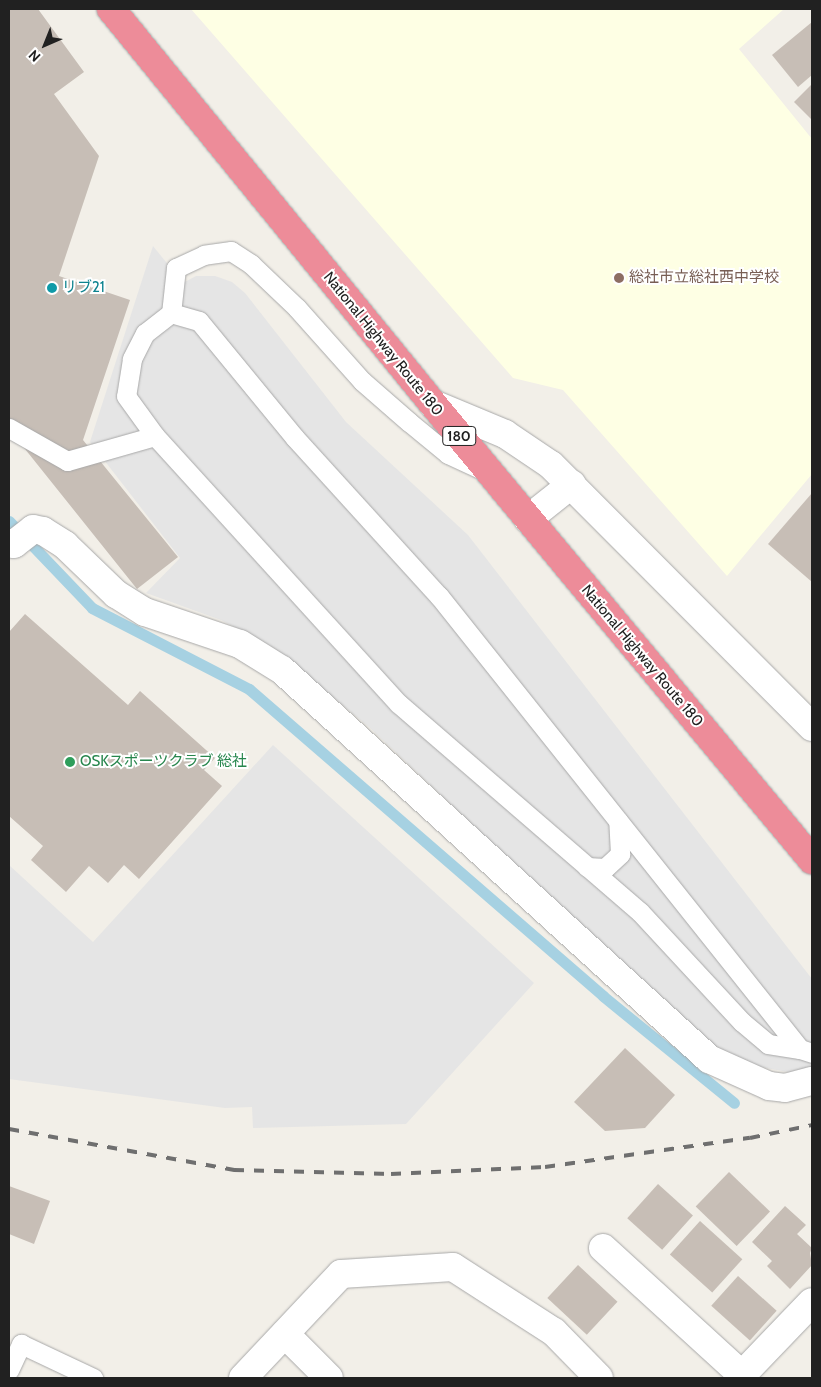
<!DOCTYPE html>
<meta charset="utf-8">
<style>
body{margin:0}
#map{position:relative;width:821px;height:1387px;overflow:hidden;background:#f2efe8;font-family:Cabin,"Noto Sans JP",sans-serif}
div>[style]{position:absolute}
.education>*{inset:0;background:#feffe4}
.parking>*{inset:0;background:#e5e5e5}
.stream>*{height:11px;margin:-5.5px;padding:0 5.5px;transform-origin:5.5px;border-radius:5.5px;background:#a6d1e2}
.building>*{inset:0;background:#c7beb6;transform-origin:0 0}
.roads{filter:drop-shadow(0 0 1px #a8a8a8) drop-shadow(0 0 1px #a8a8a8)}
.lane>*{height:19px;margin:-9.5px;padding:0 9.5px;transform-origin:9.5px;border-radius:9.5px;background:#fff}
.street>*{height:28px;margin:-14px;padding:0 14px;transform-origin:14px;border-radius:14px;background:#fff}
.highway>*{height:28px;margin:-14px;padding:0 14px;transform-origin:14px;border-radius:14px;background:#ed8c99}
.rail>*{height:4px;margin-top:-2px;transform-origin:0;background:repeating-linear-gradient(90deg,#6f6f6f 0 10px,transparent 0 20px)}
.dots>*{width:14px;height:14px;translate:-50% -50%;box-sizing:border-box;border:2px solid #fff;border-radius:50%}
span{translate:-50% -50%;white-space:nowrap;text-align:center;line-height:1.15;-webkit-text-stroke:4px #fff;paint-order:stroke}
.shield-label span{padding:1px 4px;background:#fff;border:1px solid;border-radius:4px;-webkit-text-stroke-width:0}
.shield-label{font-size:14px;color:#212121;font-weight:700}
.education-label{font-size:15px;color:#785e54}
.left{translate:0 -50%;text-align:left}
.culture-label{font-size:15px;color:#0d838f}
.street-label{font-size:15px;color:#212121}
.leisure-label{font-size:15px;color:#27864d}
.frame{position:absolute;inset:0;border:10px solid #212121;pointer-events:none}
.north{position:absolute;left:20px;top:20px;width:50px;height:50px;-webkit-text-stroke:4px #fff;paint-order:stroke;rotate:224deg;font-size:14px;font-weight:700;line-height:20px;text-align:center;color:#212121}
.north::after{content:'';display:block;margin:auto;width:18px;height:22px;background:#212121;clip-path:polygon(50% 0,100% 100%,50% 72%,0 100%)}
</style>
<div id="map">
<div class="education">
<div style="clip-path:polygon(191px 9px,784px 9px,739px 49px,812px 139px,812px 474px,727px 576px,563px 390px,513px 378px)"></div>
</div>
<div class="parking">
<div style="clip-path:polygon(153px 246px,183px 283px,196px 276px,215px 276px,232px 282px,245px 293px,346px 422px,468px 535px,812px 979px,812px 1070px,799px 1074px,750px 1065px,721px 1052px,578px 924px,369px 727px,271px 646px,221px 620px,146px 593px,180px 558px,90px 442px)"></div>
<div style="clip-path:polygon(273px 745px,534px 983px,406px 1124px,253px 1128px,252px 1107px,225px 1108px,9px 1079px,9px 865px,93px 942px)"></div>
</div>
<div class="stream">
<div style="left:9px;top:521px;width:120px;rotate:46.3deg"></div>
<div style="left:92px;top:608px;width:177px;rotate:27.3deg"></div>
<div style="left:249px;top:689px;width:469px;rotate:40.9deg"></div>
<div style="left:603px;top:996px;width:169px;rotate:39.2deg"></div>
</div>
<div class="building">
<div style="clip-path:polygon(9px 9px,38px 9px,84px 72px,54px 94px,99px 156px,59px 276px,130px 300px,83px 440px,178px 557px,137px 589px,9px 429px)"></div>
<div style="clip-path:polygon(812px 22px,812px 75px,798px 87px,772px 55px)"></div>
<div style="clip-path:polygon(812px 84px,812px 120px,794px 102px)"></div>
<div style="clip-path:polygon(812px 493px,812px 582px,768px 544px)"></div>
<div style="clip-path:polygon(25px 614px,128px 705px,140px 691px,215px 758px,204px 770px,222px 786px,139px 879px,124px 865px,108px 883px,89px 866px,66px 892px,31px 860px,43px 846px,9px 816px,9px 632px)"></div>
<div style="clip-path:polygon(625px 1048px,675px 1095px,645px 1128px,605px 1131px,574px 1102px)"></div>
<div style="left:729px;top:1172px;width:57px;height:48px;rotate:44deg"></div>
<div style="left:658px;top:1184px;width:47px;height:46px;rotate:42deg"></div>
<div style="clip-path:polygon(9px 1186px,50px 1201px,34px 1244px,9px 1234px)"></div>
<div style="clip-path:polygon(785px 1206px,806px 1225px,797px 1234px,812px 1248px,810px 1253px,812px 1265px,790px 1289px,767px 1266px,772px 1261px,752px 1242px)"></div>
<div style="left:700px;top:1221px;width:57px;height:45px;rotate:42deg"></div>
<div style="left:578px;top:1265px;width:54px;height:45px;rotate:43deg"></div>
<div style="left:738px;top:1276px;width:52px;height:40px;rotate:42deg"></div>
</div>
<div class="roads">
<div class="lane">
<div style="left:171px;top:313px;width:33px;rotate:142deg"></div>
<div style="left:145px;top:333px;width:29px;rotate:117deg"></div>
<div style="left:132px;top:359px;width:37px;rotate:99deg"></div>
<div style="left:126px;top:396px;width:49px;rotate:54.1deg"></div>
<div style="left:155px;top:436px;width:362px;rotate:47.7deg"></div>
<div style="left:399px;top:704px;width:318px;rotate:40.8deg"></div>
<div style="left:640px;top:912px;width:150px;rotate:47.2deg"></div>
<div style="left:742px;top:1022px;width:34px;rotate:40deg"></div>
<div style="left:768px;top:1044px;width:32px;rotate:9deg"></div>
<div style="left:9px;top:428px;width:67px;rotate:29.6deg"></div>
<div style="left:67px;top:461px;width:91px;rotate:-15.9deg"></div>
<div style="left:485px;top:471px;width:41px;rotate:-155.3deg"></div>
<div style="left:448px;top:454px;width:50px;rotate:-140.6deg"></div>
<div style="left:409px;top:422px;width:62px;rotate:-138.9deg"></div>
<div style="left:362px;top:381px;width:98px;rotate:-131.7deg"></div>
<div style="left:297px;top:308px;width:64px;rotate:-136.3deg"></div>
<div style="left:251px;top:264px;width:24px;rotate:-147deg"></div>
<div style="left:231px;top:251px;width:27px;rotate:172deg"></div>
<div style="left:204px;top:255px;width:31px;rotate:155deg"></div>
<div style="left:176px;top:268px;width:45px;rotate:96.3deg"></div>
<div style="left:171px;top:313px;width:29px;rotate:16deg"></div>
<div style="left:199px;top:321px;width:151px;rotate:50.6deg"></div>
<div style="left:295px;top:438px;width:214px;rotate:47.7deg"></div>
<div style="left:439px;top:596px;width:579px;rotate:51.45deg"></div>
<div style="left:800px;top:1049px;width:13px;rotate:18deg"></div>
<div style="left:587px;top:867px;width:18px;rotate:3deg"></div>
<div style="left:605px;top:868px;width:21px;rotate:-43deg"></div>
<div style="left:620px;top:854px;width:33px;rotate:-93deg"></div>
<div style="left:9px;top:1370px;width:29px;rotate:-65deg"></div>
<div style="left:21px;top:1344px;width:80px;rotate:25.3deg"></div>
</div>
<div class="street">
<div style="left:433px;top:404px;width:78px;rotate:22.6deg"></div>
<div style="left:505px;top:434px;width:55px;rotate:34deg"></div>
<div style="left:551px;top:465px;width:370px;rotate:45.1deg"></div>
<div style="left:528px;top:519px;width:56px;rotate:-38.5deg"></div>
<div style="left:9px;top:543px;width:5px;rotate:11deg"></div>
<div style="left:14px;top:544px;width:24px;rotate:-38deg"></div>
<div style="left:33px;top:529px;width:10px;rotate:11deg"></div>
<div style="left:43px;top:531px;width:26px;rotate:32deg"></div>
<div style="left:65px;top:545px;width:71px;rotate:43.9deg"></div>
<div style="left:116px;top:594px;width:34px;rotate:32deg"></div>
<div style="left:145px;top:612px;width:100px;rotate:18.6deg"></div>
<div style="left:240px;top:644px;width:49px;rotate:31.8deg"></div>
<div style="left:282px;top:670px;width:578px;rotate:42.33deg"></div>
<div style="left:709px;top:1059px;width:66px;rotate:24.2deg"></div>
<div style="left:769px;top:1086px;width:16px;rotate:7deg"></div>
<div style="left:785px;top:1088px;width:28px;rotate:-15deg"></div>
<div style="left:603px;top:1248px;width:188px;rotate:42.4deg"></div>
<div style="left:285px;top:1334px;width:62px;rotate:45deg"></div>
<div style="left:243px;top:1378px;width:143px;rotate:-46.7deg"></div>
<div style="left:341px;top:1274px;width:112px;rotate:-3.6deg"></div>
<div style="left:453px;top:1267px;width:120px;rotate:32.8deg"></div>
<div style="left:554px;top:1332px;width:64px;rotate:45.6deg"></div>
<div style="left:739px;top:1378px;width:105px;rotate:-46.2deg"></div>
</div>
<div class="highway">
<div style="left:111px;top:9px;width:510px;rotate:50.81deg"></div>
<div style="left:433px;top:404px;width:593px;rotate:50.27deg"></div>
</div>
</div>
<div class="rail">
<div style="left:9px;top:1129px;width:229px;rotate:10.3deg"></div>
<div style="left:234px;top:1170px;width:157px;rotate:1.5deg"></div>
<div style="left:391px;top:1174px;width:154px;rotate:-2.6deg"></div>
<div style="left:545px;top:1167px;width:207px;rotate:-8.1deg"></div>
<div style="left:750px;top:1138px;width:63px;rotate:-11.8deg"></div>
</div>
<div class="dots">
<div style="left:619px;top:278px;background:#8d6e63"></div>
<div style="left:52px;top:288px;background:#0f9aa8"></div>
<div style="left:70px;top:762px;background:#2e9e5b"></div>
</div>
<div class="shield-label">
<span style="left:459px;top:436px">180</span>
</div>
<div class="education-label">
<span class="left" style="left:629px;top:278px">総社市立総社西中学校</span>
</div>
<div class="culture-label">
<span class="left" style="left:62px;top:288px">リブ21</span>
</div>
<div class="street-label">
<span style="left:383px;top:344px;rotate:51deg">National Highway Route 180</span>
<span style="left:642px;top:656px;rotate:50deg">National Highway Route 180</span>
</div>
<div class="leisure-label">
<span class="left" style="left:80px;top:762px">OSKスポーツクラブ 総社</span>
</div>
<div class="frame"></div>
<div class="north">N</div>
</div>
